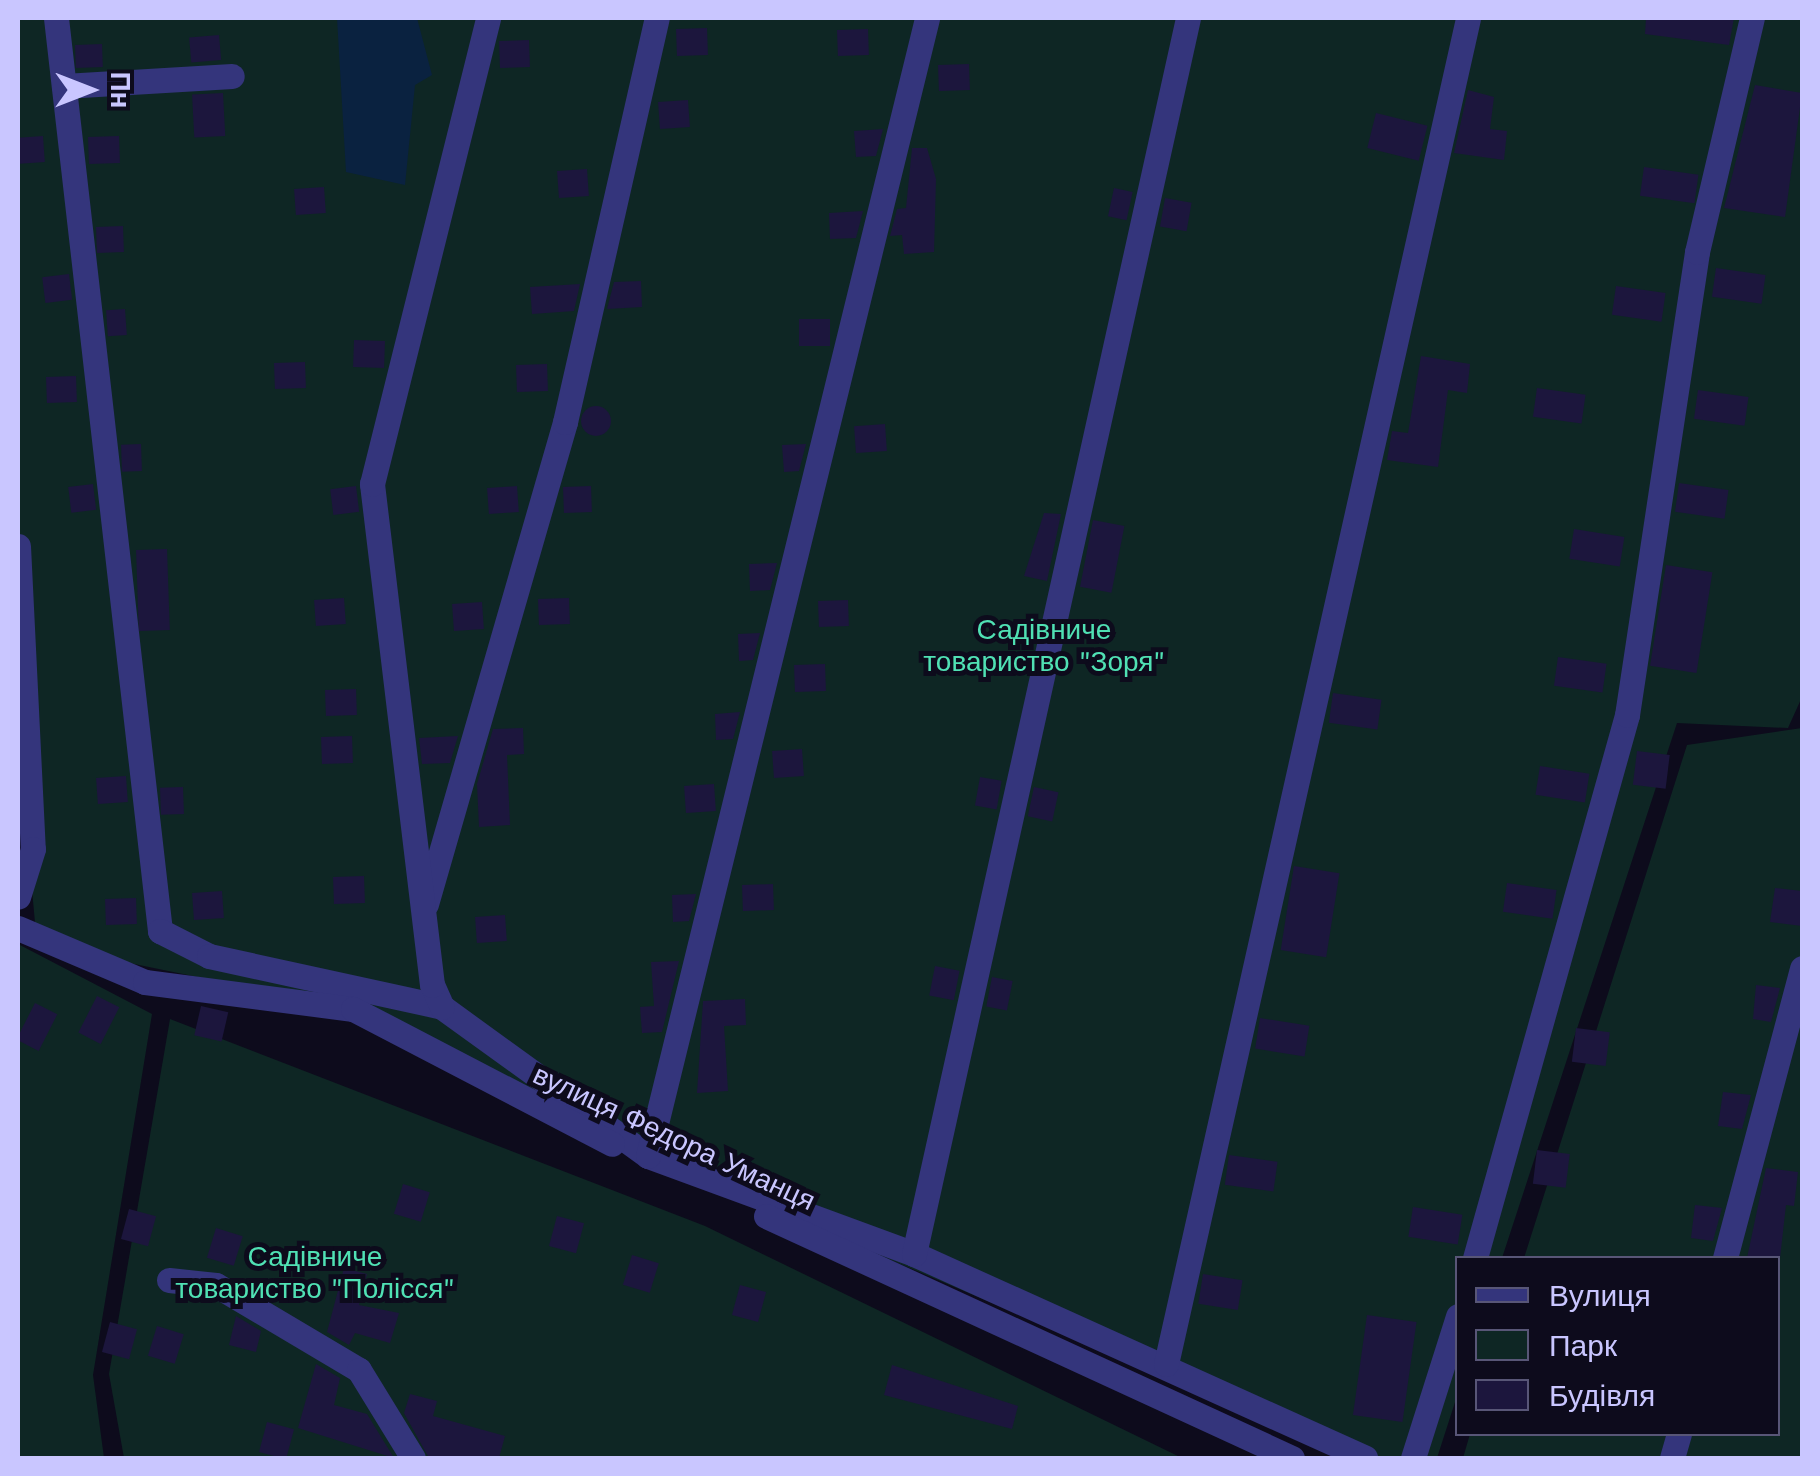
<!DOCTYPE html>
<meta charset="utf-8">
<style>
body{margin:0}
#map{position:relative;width:1820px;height:1476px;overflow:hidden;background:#0d0b1c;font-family:"Work Sans",sans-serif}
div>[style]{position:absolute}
.green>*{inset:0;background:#0e2624}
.water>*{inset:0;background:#0a2240}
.building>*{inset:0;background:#1c163d;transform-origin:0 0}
.round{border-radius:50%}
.street>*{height:25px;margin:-12.5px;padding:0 12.5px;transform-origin:12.5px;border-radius:12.5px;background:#34357c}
span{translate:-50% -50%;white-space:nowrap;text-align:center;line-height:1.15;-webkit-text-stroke:10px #0d0b1c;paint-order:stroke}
.park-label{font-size:28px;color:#50e1b4}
.street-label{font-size:28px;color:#c9c6ff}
.frame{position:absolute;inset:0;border:20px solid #c9c6ff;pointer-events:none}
.legend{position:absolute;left:1455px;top:1256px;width:325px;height:180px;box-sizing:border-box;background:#0d0b1c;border:2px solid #585677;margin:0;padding:12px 18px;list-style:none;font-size:30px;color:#c9c6ff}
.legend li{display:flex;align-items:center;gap:20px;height:50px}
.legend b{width:50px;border:2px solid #585677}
.north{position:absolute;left:40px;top:40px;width:100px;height:100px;-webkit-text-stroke:8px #0d0b1c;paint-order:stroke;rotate:90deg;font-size:28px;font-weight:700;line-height:40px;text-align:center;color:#c9c6ff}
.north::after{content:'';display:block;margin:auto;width:35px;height:45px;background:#c9c6ff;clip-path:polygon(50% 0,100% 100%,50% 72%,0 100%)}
</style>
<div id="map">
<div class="green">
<div style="clip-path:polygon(18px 18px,1802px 18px,1802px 697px,1788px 728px,1677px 723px,1502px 1258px,1458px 1258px,1457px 1396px,1437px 1458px,1357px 1458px,552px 1116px,353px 1009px,37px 944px,18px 739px)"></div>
<div style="clip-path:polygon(1802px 728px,1802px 1458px,1463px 1458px,1470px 1434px,1778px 1434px,1778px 1258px,1524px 1258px,1687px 745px)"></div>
<div style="clip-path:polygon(18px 944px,152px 1014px,93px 1375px,104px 1458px,18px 1458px)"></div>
<div style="clip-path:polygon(170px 1019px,705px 1226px,1182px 1458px,124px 1458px,109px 1374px)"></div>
</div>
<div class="water">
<div style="clip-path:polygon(337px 18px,417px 18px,432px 75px,415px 85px,405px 185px,346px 172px)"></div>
</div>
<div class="building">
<div style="clip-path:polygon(1646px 18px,1734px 18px,1729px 45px,1645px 34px)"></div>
<div style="left:707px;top:28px;width:27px;height:31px;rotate:88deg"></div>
<div style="left:868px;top:29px;width:26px;height:31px;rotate:88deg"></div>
<div style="left:219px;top:35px;width:25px;height:30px;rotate:85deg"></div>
<div style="left:529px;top:40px;width:27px;height:30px;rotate:88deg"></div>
<div style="left:102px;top:44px;width:23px;height:27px;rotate:88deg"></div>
<div style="left:969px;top:64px;width:26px;height:31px;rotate:88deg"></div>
<div style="clip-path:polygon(1755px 85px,1802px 93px,1785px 217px,1724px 208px)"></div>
<div style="clip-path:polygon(1468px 90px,1494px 97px,1490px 129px,1507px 131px,1504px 160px,1454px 153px)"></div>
<div style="left:223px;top:93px;width:43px;height:31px;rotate:87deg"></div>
<div style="left:688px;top:100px;width:27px;height:30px;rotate:86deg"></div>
<div style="left:1376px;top:113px;width:53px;height:36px;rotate:14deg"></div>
<div style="clip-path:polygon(883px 129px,876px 156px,856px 157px,854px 131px)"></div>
<div style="left:43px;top:136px;width:26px;height:25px;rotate:86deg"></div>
<div style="left:119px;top:136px;width:27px;height:31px;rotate:88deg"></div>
<div style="clip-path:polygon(912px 148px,927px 148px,936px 179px,934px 252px,904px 254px,902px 235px,890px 236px,897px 209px,906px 208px)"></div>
<div style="left:1644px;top:167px;width:55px;height:29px;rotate:8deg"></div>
<div style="left:587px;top:169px;width:27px;height:30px;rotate:86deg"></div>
<div style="left:324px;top:187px;width:26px;height:30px;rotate:86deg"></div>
<div style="left:1114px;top:188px;width:19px;height:29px;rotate:12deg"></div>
<div style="left:1165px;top:198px;width:27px;height:29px;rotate:10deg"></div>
<div style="clip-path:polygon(863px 211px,856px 238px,830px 239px,829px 213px)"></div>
<div style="left:123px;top:226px;width:26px;height:27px;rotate:88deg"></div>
<div style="left:1716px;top:268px;width:50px;height:29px;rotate:8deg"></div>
<div style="left:69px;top:274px;width:26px;height:27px;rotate:83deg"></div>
<div style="clip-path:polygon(641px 281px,642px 307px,607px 309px,614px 282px)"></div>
<div style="clip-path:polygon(580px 284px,574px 311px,532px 314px,530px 287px)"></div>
<div style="left:1616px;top:286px;width:50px;height:29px;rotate:8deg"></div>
<div style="left:125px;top:309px;width:26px;height:19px;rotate:86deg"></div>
<div style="left:830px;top:319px;width:27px;height:31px;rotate:90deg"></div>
<div style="left:385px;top:341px;width:27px;height:31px;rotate:92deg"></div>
<div style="clip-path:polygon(1421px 356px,1470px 364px,1467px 393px,1448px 390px,1438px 467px,1387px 460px,1392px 431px,1408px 433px)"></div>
<div style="left:305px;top:362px;width:26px;height:31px;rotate:88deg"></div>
<div style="left:547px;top:364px;width:27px;height:31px;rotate:88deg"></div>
<div style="left:76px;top:376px;width:26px;height:30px;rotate:88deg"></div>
<div style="left:1537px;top:388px;width:49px;height:29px;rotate:8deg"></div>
<div style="left:1698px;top:390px;width:51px;height:29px;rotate:8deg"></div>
<div class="round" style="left:581px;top:406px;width:30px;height:30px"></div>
<div style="left:885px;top:424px;width:27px;height:31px;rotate:86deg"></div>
<div style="left:141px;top:444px;width:27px;height:20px;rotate:88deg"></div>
<div style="clip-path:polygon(806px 444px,799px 471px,784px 472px,782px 445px)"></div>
<div style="left:1679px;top:483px;width:50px;height:29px;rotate:8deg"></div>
<div style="left:93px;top:484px;width:26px;height:25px;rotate:83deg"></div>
<div style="left:356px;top:486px;width:26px;height:26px;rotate:83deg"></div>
<div style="left:517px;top:486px;width:26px;height:30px;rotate:86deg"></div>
<div style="left:591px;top:486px;width:26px;height:28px;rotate:88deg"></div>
<div style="clip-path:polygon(1044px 513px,1061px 514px,1047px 581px,1024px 576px)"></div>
<div style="left:1093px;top:520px;width:32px;height:68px;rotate:11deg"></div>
<div style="left:1574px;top:529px;width:51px;height:30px;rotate:9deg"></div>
<div style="left:167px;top:549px;width:81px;height:31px;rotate:88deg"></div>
<div style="clip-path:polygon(777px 563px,770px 590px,750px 591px,749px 564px)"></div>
<div style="left:1666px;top:565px;width:47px;height:102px;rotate:9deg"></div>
<div style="left:344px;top:598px;width:26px;height:30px;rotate:86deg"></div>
<div style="left:569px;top:598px;width:26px;height:31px;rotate:88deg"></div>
<div style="left:848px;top:600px;width:26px;height:30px;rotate:88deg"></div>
<div style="left:482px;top:602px;width:27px;height:30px;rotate:86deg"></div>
<div style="clip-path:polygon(760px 633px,753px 660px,739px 661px,738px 634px)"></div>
<div style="left:1558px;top:657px;width:49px;height:29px;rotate:8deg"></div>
<div style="left:825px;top:664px;width:27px;height:31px;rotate:88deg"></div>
<div style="left:356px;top:689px;width:26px;height:31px;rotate:88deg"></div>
<div style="left:1333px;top:693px;width:49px;height:30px;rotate:8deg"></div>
<div style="clip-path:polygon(740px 712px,733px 739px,716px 740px,715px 714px)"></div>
<div style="clip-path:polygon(523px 728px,524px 754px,507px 755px,510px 825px,479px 827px,477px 784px,493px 729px)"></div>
<div style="left:352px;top:736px;width:27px;height:31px;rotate:88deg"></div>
<div style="clip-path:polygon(458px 736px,450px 763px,422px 764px,419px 738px)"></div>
<div style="left:802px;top:749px;width:27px;height:30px;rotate:86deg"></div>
<div style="left:1637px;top:751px;width:33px;height:34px;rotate:7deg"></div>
<div style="left:1540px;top:766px;width:50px;height:29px;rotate:9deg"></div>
<div style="left:126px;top:776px;width:26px;height:30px;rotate:86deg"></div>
<div style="left:980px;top:777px;width:22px;height:29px;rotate:10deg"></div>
<div style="left:714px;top:784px;width:27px;height:30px;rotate:86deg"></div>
<div style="left:183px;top:787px;width:27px;height:23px;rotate:88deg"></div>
<div style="left:1034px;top:787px;width:25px;height:30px;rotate:12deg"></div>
<div style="left:1294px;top:866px;width:46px;height:85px;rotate:9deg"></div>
<div style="left:364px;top:876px;width:27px;height:31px;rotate:88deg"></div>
<div style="left:1507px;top:883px;width:50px;height:29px;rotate:8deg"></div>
<div style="left:773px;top:884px;width:26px;height:31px;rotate:88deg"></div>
<div style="clip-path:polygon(1775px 888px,1802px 891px,1802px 926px,1770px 922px)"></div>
<div style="left:222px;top:891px;width:27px;height:30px;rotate:86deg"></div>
<div style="clip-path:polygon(696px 894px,689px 921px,673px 922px,672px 895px)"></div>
<div style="left:136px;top:898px;width:26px;height:31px;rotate:88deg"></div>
<div style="left:505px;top:915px;width:26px;height:30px;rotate:86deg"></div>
<div style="clip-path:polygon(679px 961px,662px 1032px,642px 1033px,640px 1007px,654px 1006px,651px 962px)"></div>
<div style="left:935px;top:966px;width:25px;height:30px;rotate:11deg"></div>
<div style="left:992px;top:977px;width:21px;height:30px;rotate:11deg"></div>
<div style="clip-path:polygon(1756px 985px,1780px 988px,1771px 1022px,1753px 1019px)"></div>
<div style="left:97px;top:996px;width:25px;height:41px;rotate:27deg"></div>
<div style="clip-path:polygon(745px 999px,746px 1025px,724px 1026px,728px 1091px,697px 1093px,703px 1001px)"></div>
<div style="left:35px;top:1003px;width:25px;height:41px;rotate:27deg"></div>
<div style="left:201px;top:1006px;width:28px;height:30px;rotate:13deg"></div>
<div style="left:1260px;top:1018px;width:50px;height:31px;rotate:9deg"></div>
<div style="left:1576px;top:1028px;width:34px;height:34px;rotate:7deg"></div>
<div style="clip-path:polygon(1723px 1092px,1751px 1095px,1742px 1129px,1718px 1126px)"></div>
<div style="left:1537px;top:1150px;width:33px;height:34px;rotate:7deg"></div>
<div style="left:1229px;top:1155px;width:49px;height:30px;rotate:8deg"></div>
<div style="clip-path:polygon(1766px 1168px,1798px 1172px,1794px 1206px,1786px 1205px,1780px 1258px,1747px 1258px)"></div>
<div style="left:403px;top:1184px;width:28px;height:31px;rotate:17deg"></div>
<div style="clip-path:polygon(1695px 1205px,1722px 1208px,1713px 1241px,1691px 1238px)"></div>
<div style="left:1413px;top:1207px;width:50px;height:30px;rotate:9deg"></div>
<div style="left:129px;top:1209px;width:28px;height:31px;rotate:15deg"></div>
<div style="left:557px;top:1216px;width:28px;height:31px;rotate:15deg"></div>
<div style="left:216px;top:1228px;width:28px;height:31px;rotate:17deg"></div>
<div style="left:632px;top:1255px;width:28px;height:31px;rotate:17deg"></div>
<div style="clip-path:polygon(344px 1268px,367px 1274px,359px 1305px,399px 1313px,390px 1343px,355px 1333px,349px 1345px,327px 1332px)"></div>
<div style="left:1203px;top:1274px;width:40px;height:30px;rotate:9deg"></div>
<div style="left:740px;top:1285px;width:27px;height:31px;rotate:15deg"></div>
<div style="left:1367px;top:1315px;width:50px;height:101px;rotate:8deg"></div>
<div style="clip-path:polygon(236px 1316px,261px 1331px,256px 1352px,229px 1345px)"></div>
<div style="left:110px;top:1322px;width:28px;height:31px;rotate:15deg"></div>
<div style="left:157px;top:1326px;width:28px;height:31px;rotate:17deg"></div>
<div style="clip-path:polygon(316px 1364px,340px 1378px,334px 1405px,367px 1414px,394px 1458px,298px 1428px)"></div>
<div style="clip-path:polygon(892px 1365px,1018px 1406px,1012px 1429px,884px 1395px)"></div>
<div style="clip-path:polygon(410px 1394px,437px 1401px,433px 1416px,505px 1436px,499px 1458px,429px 1458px,404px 1413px)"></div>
<div style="left:267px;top:1422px;width:28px;height:31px;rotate:15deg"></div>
</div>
<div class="street">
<div style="left:56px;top:18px;width:919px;rotate:83.5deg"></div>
<div style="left:160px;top:931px;width:55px;rotate:27deg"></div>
<div style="left:209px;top:956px;width:239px;rotate:12.3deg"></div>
<div style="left:442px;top:1007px;width:254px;rotate:35.9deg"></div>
<div style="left:648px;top:1156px;width:283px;rotate:20.2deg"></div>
<div style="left:914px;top:1254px;width:495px;rotate:24.3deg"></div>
<div style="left:64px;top:86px;width:168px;rotate:-3.4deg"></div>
<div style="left:18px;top:546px;width:303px;rotate:87.2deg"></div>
<div style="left:33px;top:849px;width:50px;rotate:107.4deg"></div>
<div style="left:426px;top:904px;width:502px;rotate:-73.91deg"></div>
<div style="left:565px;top:422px;width:414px;rotate:-77.2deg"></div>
<div style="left:18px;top:928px;width:138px;rotate:23deg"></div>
<div style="left:145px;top:982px;width:210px;rotate:7.4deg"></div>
<div style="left:353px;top:1009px;width:292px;rotate:27.5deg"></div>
<div style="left:442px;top:1007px;width:24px;rotate:-114deg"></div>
<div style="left:432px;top:985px;width:505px;rotate:-96.83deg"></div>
<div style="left:372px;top:484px;width:480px;rotate:-76deg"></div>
<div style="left:648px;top:1156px;width:1172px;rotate:-76.22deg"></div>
<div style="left:766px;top:1216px;width:579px;rotate:24.71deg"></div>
<div style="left:914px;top:1254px;width:1266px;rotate:-77.5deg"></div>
<div style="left:1475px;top:1258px;width:564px;rotate:-74.36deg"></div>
<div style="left:1627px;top:715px;width:468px;rotate:-81.4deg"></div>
<div style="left:1697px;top:252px;width:240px;rotate:-76.8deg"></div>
<div style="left:1725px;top:1258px;width:300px;rotate:-75.1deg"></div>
<div style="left:169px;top:1280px;width:47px;rotate:6.1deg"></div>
<div style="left:216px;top:1285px;width:166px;rotate:30.7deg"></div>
<div style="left:359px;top:1370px;width:103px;rotate:58.5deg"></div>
<div style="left:1166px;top:1364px;width:1379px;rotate:-77.35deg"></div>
<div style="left:1413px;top:1458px;width:149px;rotate:-72.4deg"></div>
<div style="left:1672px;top:1458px;width:25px;rotate:-74deg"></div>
</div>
<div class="park-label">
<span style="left:1044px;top:646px">Садівниче<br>товариство "Зоря"</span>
<span style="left:315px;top:1273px">Садівниче<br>товариство "Полісся"</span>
</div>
<div class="street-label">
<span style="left:674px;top:1138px;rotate:25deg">вулиця Федора Уманця</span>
</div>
<div class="frame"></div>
<ul class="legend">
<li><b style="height:12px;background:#34357c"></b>Вулиця</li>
<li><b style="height:28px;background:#0e2624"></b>Парк</li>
<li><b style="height:28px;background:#1c163d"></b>Будівля</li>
</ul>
<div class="north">Пн</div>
</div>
